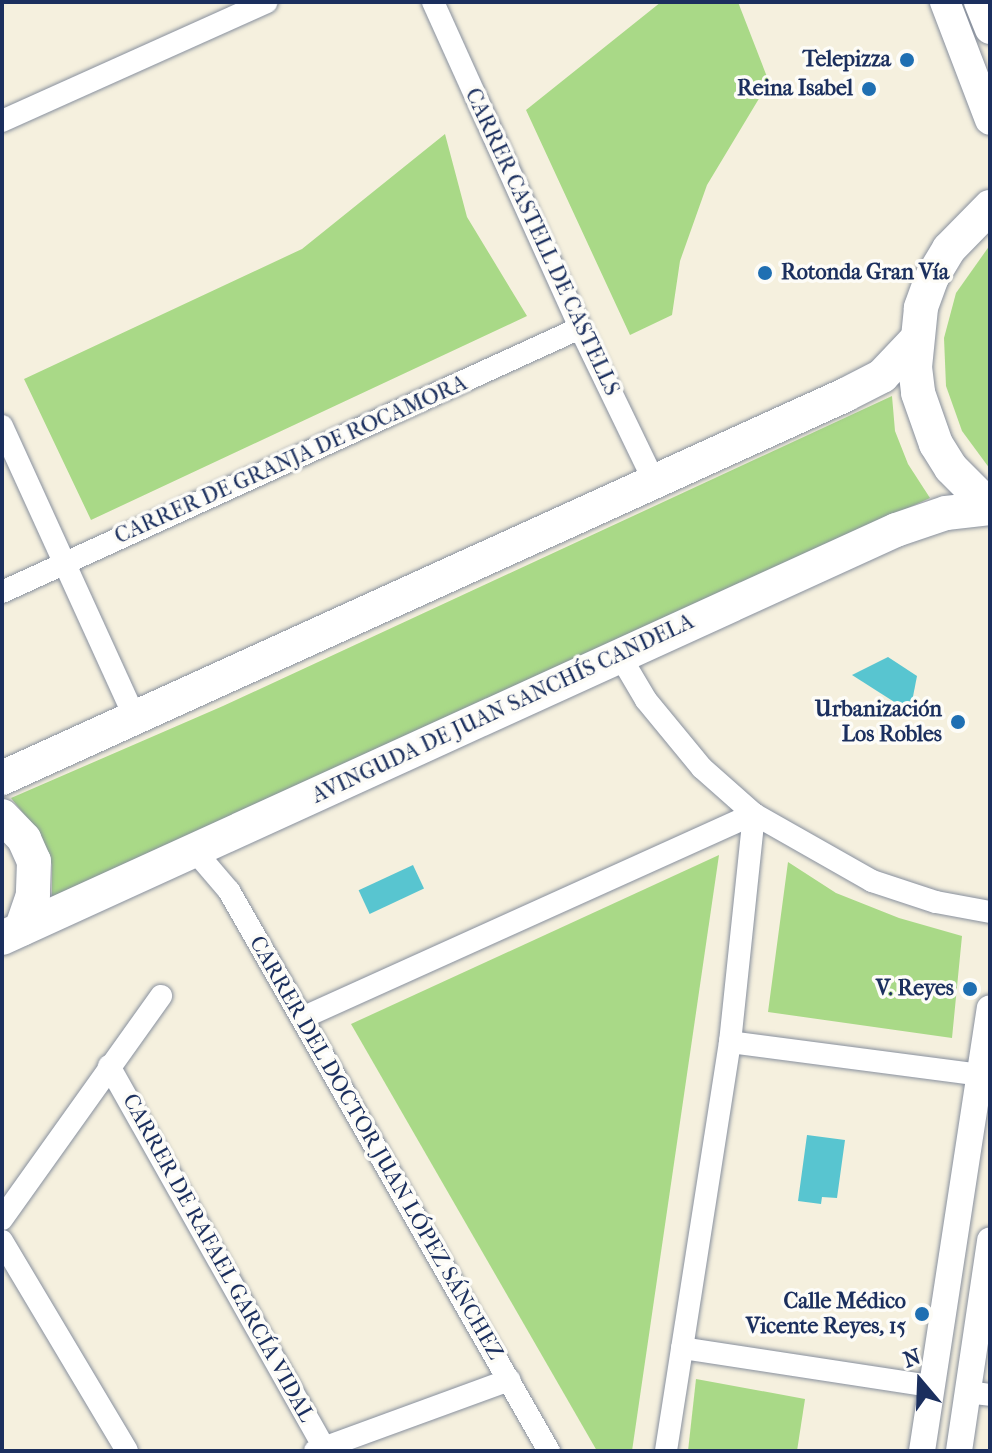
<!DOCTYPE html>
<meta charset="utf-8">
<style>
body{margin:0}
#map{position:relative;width:992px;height:1453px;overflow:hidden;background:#f5f0de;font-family:"IM FELL French Canon",serif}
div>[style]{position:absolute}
.green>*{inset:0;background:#a9d987}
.water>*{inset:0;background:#58c5d0;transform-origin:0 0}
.roads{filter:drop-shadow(0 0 2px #88909e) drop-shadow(0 0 2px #88909e)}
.minor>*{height:22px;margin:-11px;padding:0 11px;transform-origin:11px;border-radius:11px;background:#fff}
.tertiary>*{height:26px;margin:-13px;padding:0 13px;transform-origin:13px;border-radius:13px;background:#fff}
.secondary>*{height:30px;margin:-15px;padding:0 15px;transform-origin:15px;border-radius:15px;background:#fff}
.primary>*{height:34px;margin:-17px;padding:0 17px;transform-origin:17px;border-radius:17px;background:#fff}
.dots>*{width:22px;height:22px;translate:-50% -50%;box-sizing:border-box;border:4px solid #fdfcf7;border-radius:50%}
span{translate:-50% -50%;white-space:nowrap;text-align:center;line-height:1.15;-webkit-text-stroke:7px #fdfcf7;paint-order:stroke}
.poi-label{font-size:22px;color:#1b2f5e;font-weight:700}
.right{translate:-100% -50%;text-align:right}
.left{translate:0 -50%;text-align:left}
.street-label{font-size:22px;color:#1b2f5e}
.frame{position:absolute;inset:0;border:4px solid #1b2f5e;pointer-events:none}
.north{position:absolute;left:880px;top:1341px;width:80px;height:80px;-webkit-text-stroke:6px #fdfcf7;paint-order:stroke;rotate:341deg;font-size:22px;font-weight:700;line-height:32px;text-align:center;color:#1b2f5e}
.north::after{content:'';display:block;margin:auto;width:28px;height:36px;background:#1b2f5e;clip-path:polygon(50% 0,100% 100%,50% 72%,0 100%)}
</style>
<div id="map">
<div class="green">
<div style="clip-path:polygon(661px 2px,738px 2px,769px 82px,707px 185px,680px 261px,672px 315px,630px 335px,526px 110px)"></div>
<div style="clip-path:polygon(445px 134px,467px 217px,527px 316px,91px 520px,24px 379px,302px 249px)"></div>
<div style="clip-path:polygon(990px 245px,990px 469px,962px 431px,946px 386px,944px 338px,956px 293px)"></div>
<div style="clip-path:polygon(892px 396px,895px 431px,908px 464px,930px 498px,52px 897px,52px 865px,41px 835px,11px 798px,223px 706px)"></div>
<div style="clip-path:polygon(719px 855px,632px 1451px,597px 1451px,351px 1024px)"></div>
<div style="clip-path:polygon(788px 862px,836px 893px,899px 918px,962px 936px,952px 1038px,768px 1012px)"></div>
<div style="clip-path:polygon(696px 1379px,805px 1399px,797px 1451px,688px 1451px)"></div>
</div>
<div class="water">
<div style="clip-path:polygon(888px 657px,917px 676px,910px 712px,852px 675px)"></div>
<div style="left:413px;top:865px;width:26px;height:60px;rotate:65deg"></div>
<div style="clip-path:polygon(807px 1135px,845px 1140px,837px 1198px,822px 1197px,821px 1204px,798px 1201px)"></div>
</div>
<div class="roads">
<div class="minor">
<div style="left:433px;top:2px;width:358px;rotate:65.7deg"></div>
<div style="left:580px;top:328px;width:170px;rotate:64.2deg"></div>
<div style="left:2px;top:121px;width:290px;rotate:-24.2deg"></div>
<div style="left:2px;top:426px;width:321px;rotate:65.5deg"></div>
<div style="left:2px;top:592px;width:635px;rotate:-24.55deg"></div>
<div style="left:620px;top:656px;width:51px;rotate:59.4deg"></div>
<div style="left:646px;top:700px;width:88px;rotate:50.5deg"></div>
<div style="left:702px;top:768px;width:69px;rotate:41.5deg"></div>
<div style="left:754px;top:814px;width:136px;rotate:29.6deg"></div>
<div style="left:872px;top:881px;width:67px;rotate:18.2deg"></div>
<div style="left:936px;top:902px;width:55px;rotate:10.5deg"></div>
<div style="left:194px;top:850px;width:54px;rotate:49.5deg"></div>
<div style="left:229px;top:891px;width:645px;rotate:60.26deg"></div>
<div style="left:302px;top:1018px;width:496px;rotate:-24.3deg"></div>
<div style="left:754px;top:814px;width:229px;rotate:96deg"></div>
<div style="left:730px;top:1042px;width:414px;rotate:98.9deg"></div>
<div style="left:730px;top:1042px;width:253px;rotate:7.5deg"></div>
<div style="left:109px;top:1066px;width:442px;rotate:60.6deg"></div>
<div style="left:2px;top:1219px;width:274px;rotate:-54.5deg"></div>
<div style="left:2px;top:1241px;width:244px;rotate:59.2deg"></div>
<div style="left:682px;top:1348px;width:252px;rotate:8.7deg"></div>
<div style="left:967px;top:1392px;width:23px;rotate:7deg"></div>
<div style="left:315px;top:1451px;width:207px;rotate:-20.1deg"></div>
</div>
<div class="tertiary">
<div style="left:922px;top:1451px;width:448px;rotate:-81.3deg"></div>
<div style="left:959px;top:1451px;width:213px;rotate:-81.6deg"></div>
</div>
<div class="secondary">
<div style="left:945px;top:2px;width:126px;rotate:69.1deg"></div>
<div style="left:979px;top:2px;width:29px;rotate:68deg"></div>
</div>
<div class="primary">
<div style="left:990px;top:207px;width:59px;rotate:134.3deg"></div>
<div style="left:949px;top:249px;width:33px;rotate:121deg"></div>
<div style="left:932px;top:277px;width:33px;rotate:110deg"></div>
<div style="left:921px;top:308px;width:59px;rotate:95.8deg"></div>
<div style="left:915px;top:367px;width:26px;rotate:83deg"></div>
<div style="left:918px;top:393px;width:54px;rotate:70.6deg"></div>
<div style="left:936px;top:444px;width:28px;rotate:58deg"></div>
<div style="left:951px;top:468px;width:55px;rotate:45deg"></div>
<div style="left:2px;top:778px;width:926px;rotate:-24.43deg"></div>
<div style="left:845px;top:395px;width:42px;rotate:-27.2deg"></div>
<div style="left:882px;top:376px;width:50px;rotate:-46.6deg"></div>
<div style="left:2px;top:816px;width:32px;rotate:46deg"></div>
<div style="left:24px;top:839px;width:24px;rotate:66deg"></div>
<div style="left:34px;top:861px;width:34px;rotate:92deg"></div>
<div style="left:33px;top:895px;width:36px;rotate:109deg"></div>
<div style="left:2px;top:938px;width:983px;rotate:-24.53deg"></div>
<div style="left:896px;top:530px;width:53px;rotate:-18.8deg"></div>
<div style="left:946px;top:513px;width:44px;rotate:-6.5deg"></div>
</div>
</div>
<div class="dots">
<div style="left:907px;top:60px;background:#1f6fb2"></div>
<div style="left:869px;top:89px;background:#1f6fb2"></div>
<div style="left:765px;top:273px;background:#1f6fb2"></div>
<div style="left:958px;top:722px;background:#1f6fb2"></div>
<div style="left:970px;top:989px;background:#1f6fb2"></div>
<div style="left:922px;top:1314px;background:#1f6fb2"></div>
</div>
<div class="poi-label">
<span class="right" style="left:891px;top:60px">Telepizza</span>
<span class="right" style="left:853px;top:89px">Reina Isabel</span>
<span class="left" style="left:781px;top:273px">Rotonda Gran Vía</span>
<span class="right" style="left:942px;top:722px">Urbanización<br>Los Robles</span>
<span class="right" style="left:954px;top:989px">V. Reyes</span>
<span class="right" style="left:906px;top:1314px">Calle Médico<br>Vicente Reyes, 15</span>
</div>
<div class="street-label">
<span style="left:542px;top:242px;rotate:65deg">CARRER CASTELL DE CASTELLS</span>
<span style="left:291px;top:460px;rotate:-24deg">CARRER DE GRANJA DE ROCAMORA</span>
<span style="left:503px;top:709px;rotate:-25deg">AVINGUDA DE JUAN SANCHÍS CANDELA</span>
<span style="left:376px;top:1148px;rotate:60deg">CARRER DEL DOCTOR JUAN LÓPEZ SÁNCHEZ</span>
<span style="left:218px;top:1258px;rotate:61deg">CARRER DE RAFAEL GARCÍA VIDAL</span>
</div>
<div class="frame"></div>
<div class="north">N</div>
</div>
